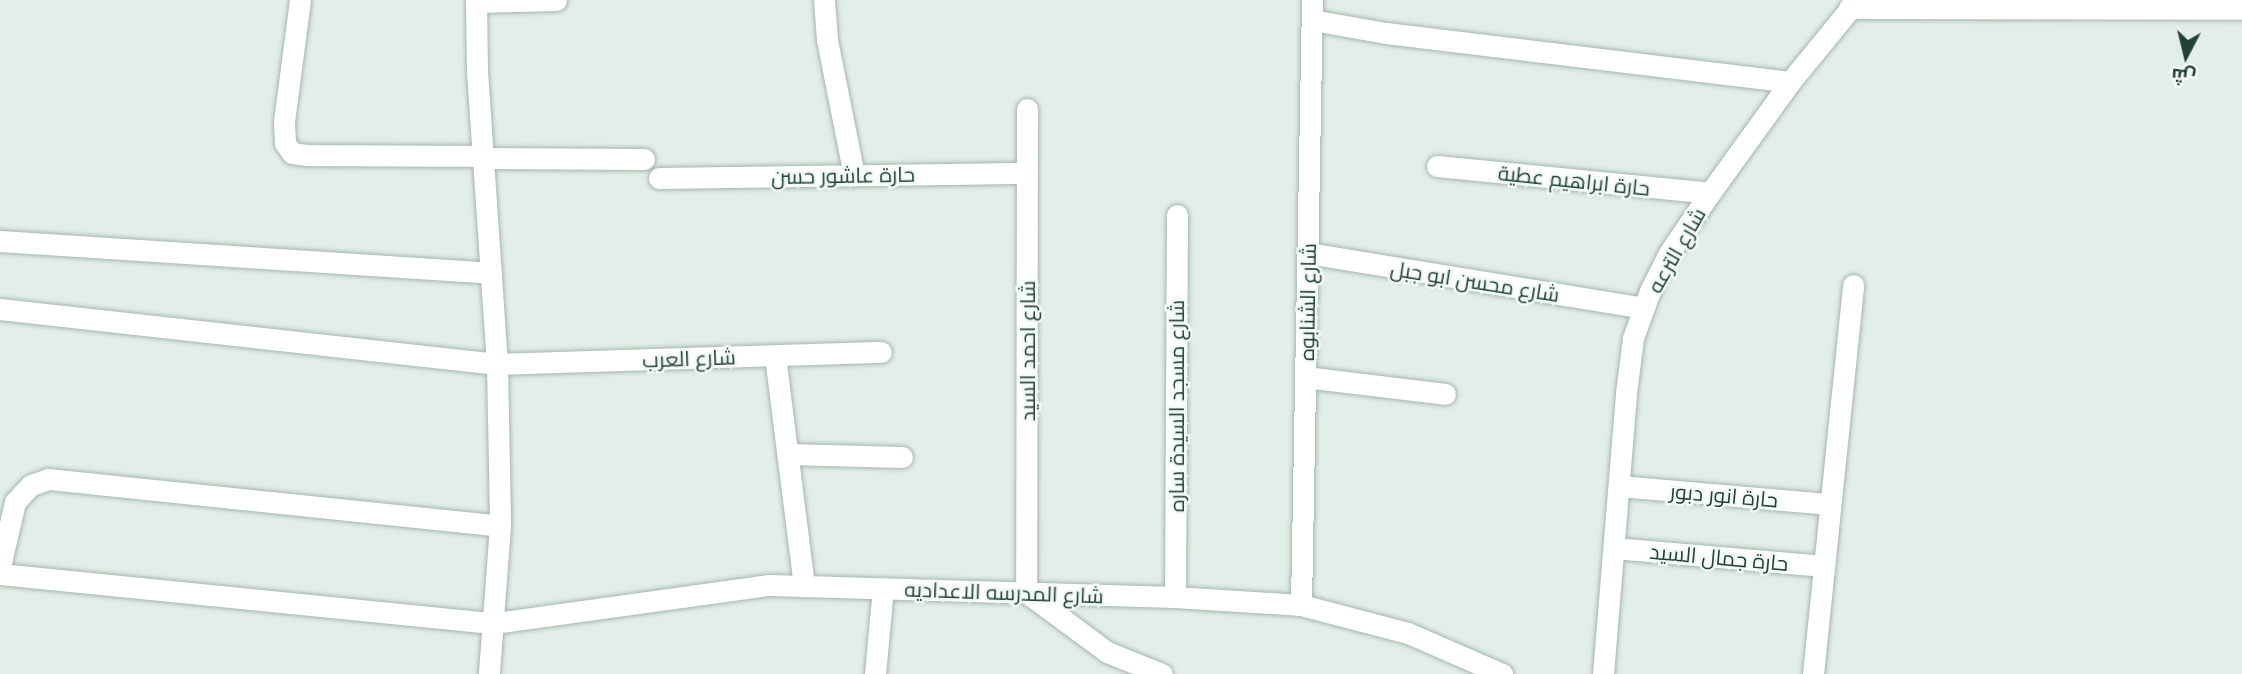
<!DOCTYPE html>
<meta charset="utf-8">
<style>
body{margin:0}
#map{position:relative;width:2242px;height:674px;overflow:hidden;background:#e2eee7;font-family:"Golos Text",Cairo,sans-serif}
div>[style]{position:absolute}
.roads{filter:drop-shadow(0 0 2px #a4b7ad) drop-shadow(0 0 2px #a4b7ad)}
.minor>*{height:21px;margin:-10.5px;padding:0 10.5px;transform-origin:10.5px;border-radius:10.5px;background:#fff}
span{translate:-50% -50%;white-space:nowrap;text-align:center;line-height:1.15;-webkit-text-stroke:5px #f3faf6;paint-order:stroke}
.street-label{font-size:21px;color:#204133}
.north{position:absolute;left:2151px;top:21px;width:70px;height:70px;-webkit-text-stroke:5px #f3faf6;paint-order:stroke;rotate:187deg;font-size:19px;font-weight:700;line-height:28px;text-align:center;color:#204133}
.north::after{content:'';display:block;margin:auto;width:24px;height:32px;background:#204133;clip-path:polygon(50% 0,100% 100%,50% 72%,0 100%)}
</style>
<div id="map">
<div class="roads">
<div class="minor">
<div style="left:300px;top:0;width:123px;rotate:97.5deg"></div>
<div style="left:284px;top:122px;width:21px;rotate:87deg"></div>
<div style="left:285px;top:143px;width:12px;rotate:55deg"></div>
<div style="left:292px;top:153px;width:14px;rotate:8deg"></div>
<div style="left:306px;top:155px;width:176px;rotate:0.3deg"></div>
<div style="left:476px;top:0;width:71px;rotate:89.2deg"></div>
<div style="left:477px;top:71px;width:294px;rotate:86.1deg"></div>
<div style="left:497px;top:364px;width:162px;rotate:88.9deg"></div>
<div style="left:500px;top:526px;width:148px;rotate:94.3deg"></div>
<div style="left:824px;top:0;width:40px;rotate:85.7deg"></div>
<div style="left:827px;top:40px;width:138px;rotate:78.7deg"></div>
<div style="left:476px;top:2px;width:80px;rotate:-1.4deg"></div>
<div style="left:1849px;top:8px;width:393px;rotate:0.1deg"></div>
<div style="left:1312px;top:20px;width:75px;rotate:10deg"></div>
<div style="left:1386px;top:33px;width:407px;rotate:6.9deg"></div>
<div style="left:1027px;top:109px;width:483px;rotate:90.1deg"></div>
<div style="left:1026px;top:592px;width:101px;rotate:36.5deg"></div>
<div style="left:1107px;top:652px;width:59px;rotate:21.8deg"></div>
<div style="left:483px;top:158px;width:161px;rotate:0.4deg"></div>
<div style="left:1437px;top:166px;width:274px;rotate:5.6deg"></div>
<div style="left:659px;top:178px;width:368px;rotate:-0.8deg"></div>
<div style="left:0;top:241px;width:492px;rotate:3.7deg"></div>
<div style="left:1308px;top:253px;width:339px;rotate:9.3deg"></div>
<div style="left:0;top:309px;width:500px;rotate:6.31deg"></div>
<div style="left:497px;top:364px;width:384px;rotate:-1.8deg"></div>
<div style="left:775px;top:356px;width:232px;rotate:82.8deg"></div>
<div style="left:1305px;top:377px;width:141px;rotate:6.9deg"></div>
<div style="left:787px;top:454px;width:115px;rotate:1.5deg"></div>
<div style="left:1619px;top:486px;width:212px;rotate:4.9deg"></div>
<div style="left:1614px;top:548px;width:211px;rotate:4.9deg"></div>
<div style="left:0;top:567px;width:67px;rotate:-77deg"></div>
<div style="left:15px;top:502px;width:23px;rotate:-47deg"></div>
<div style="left:31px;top:485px;width:18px;rotate:-19deg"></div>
<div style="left:48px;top:479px;width:454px;rotate:5.9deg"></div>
<div style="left:0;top:574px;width:497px;rotate:5.7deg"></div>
<div style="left:495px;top:623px;width:277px;rotate:-7.9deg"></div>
<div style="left:769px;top:585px;width:406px;rotate:1.7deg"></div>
<div style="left:1175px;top:597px;width:126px;rotate:3.6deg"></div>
<div style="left:1301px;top:605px;width:111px;rotate:14.7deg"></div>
<div style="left:1408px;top:633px;width:103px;rotate:23.6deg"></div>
<div style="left:1175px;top:597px;width:382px;rotate:-89.7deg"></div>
<div style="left:1301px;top:605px;width:605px;rotate:-88.96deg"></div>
<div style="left:875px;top:674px;width:86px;rotate:-84.7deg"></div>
<div style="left:1603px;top:674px;width:282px;rotate:-85.3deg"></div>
<div style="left:1626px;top:393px;width:55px;rotate:-82.7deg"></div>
<div style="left:1633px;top:338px;width:50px;rotate:-70.1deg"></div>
<div style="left:1650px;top:291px;width:42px;rotate:-63.4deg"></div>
<div style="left:1669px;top:253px;width:73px;rotate:-55.7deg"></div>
<div style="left:1710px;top:193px;width:137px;rotate:-54.2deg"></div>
<div style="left:1790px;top:82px;width:106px;rotate:-50.7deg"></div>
<div style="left:1813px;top:674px;width:391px;rotate:-84.1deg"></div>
</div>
</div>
<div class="street-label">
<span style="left:843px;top:175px;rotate:-1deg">حارة عاشور حسن</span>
<span style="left:1574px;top:180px;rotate:6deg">حارة ابراهيم عطية</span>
<span style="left:1676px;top:250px;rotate:-60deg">شارع الترعه</span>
<span style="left:1475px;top:281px;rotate:9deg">شارع محسن ابو جبل</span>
<span style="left:1307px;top:302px;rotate:-89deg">شارع الشنابوه</span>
<span style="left:1027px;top:351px;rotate:-90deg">شارع احمد السيد</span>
<span style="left:689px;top:358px;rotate:-2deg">شارع العرب</span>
<span style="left:1176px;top:406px;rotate:-90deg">شارع مسجد السيدة ساره</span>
<span style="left:1724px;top:495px;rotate:5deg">حارة انور دبور</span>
<span style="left:1719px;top:557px;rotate:5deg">حارة جمال السيد</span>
<span style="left:1004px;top:592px;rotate:2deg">شارع المدرسه الاعداديه</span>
</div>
<div class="north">ش</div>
</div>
